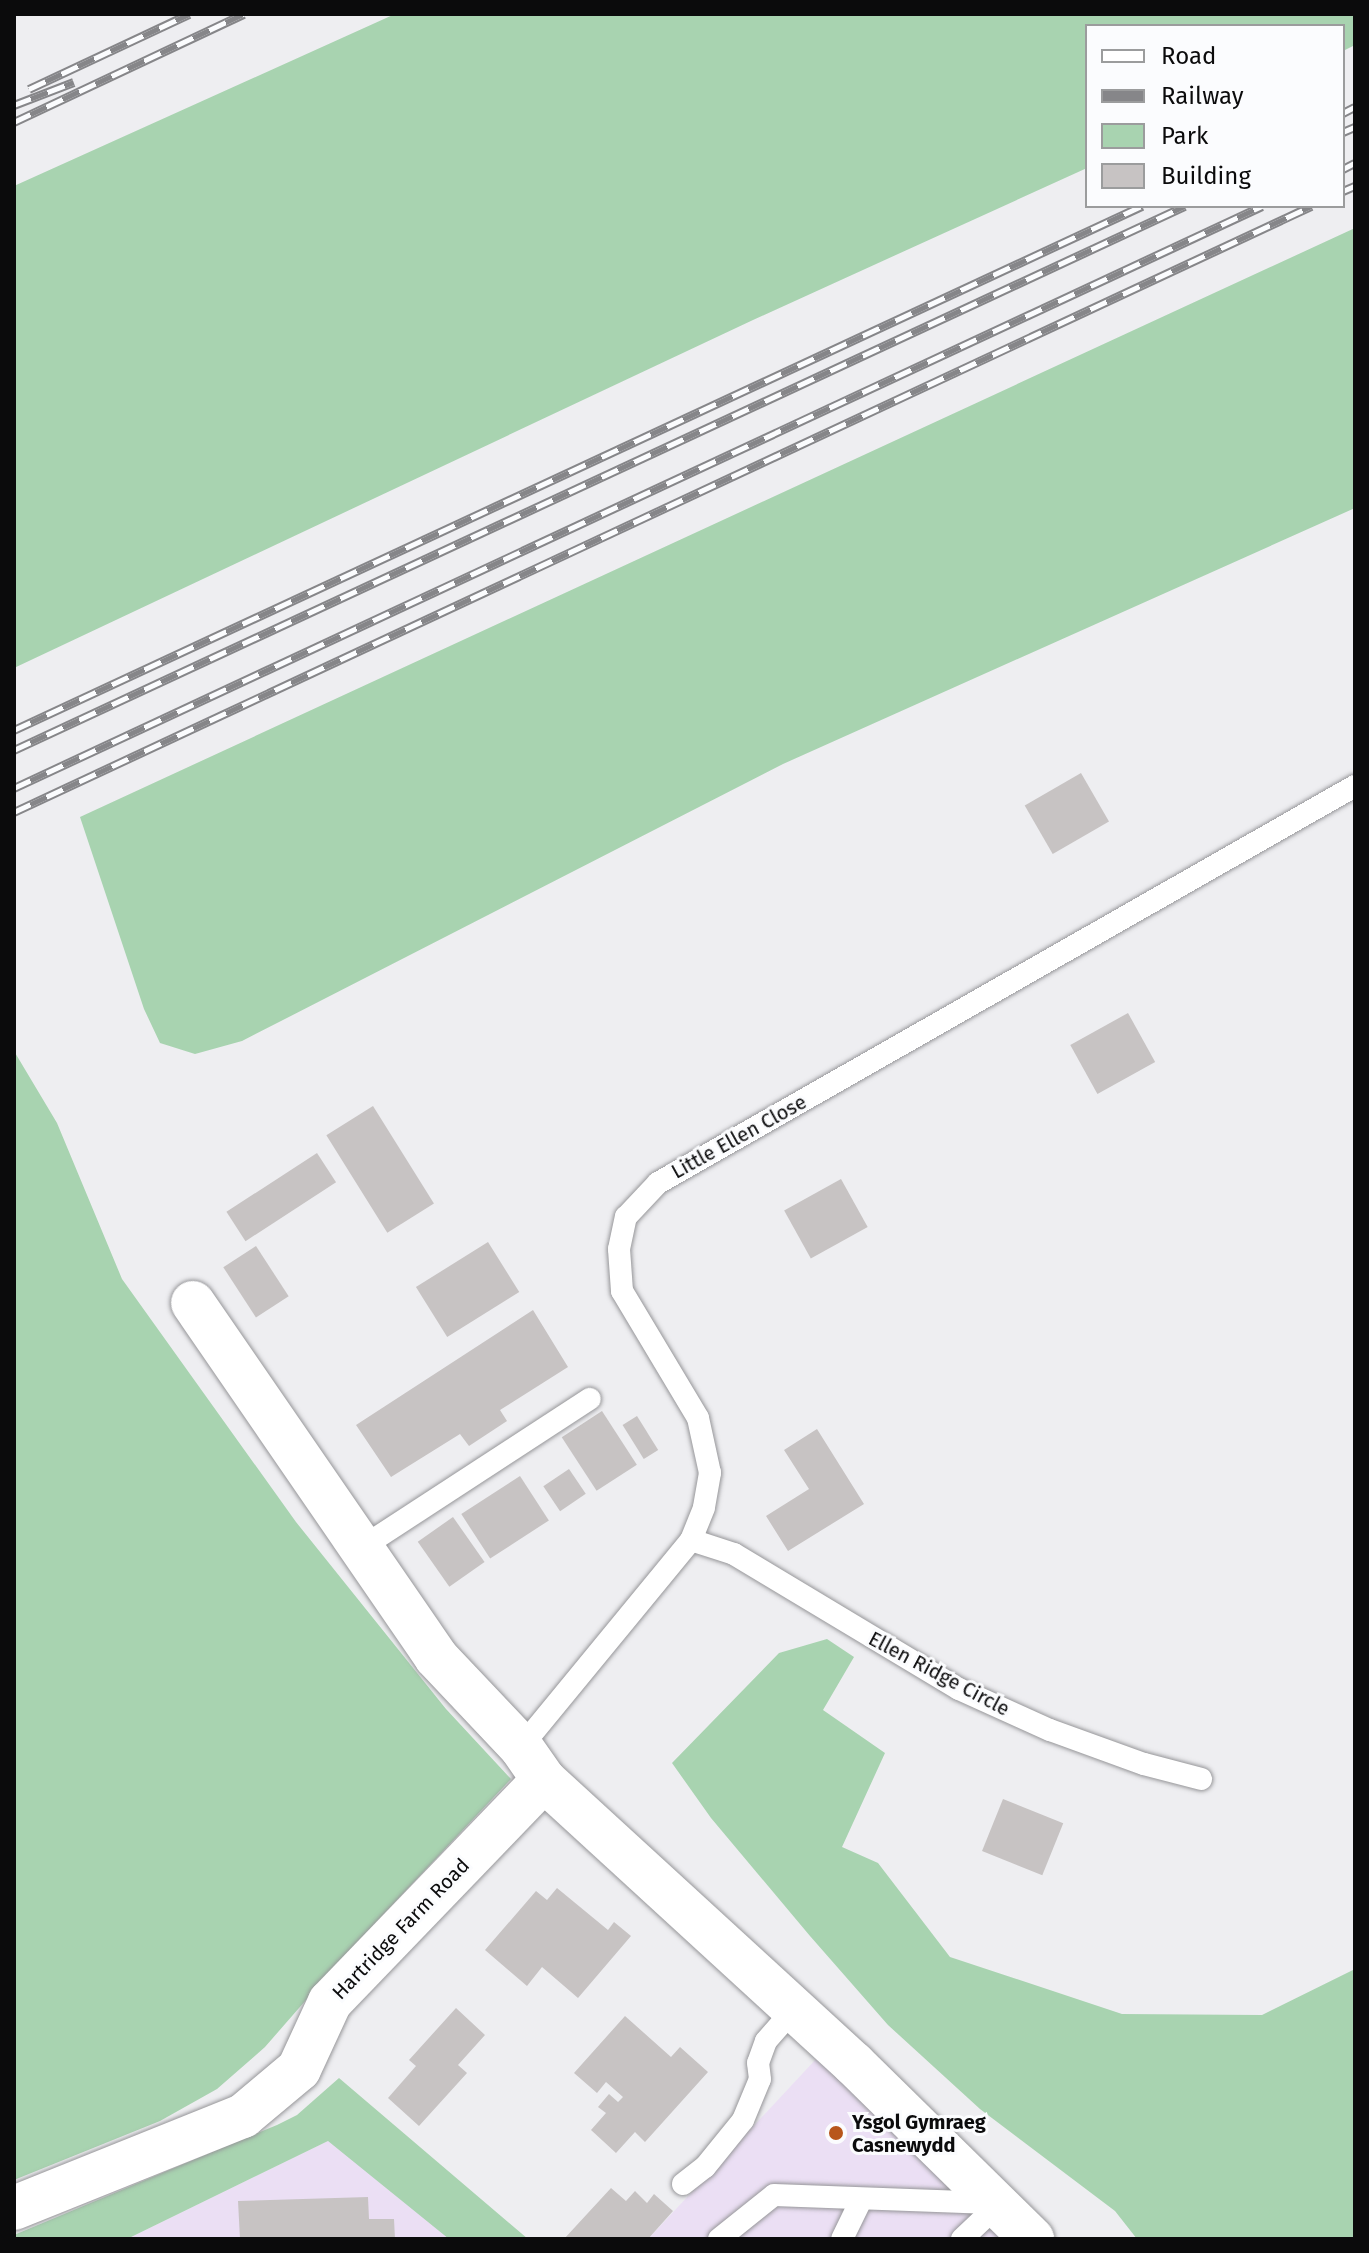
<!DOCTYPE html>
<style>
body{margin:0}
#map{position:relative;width:1369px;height:2253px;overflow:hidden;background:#eeeef1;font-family:"Fira Sans",sans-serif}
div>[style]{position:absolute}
.education>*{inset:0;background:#ebdff4}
.green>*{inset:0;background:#a8d3b0}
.building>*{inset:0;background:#c7c3c3;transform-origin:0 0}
.roads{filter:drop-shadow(0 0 2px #969699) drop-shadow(0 0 2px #969699)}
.service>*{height:22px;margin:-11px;padding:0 11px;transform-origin:11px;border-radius:11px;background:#fff}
.minor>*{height:44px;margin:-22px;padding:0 22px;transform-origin:22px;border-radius:22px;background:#fff}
.rail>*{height:9px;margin-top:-4.5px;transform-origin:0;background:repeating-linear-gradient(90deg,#fbfcfe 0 18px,#868689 0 36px);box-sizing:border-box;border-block:2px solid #868689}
.dots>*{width:22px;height:22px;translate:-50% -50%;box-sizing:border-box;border:4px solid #fbfcfe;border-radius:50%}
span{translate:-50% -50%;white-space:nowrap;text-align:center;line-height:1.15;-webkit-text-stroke:6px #fbfcfe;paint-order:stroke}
.street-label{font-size:20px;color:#0b0b0c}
.poi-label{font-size:20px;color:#0b0b0c;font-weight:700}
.left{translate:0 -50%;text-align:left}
.frame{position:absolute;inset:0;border:16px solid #0b0b0c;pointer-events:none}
.legend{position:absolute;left:1085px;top:24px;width:260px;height:184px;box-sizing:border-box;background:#fbfcfe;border:2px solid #9b9c9d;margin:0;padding:10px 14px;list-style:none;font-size:24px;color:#0b0b0c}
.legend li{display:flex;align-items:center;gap:16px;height:40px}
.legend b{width:40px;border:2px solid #9b9c9d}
</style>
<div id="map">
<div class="education">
<div style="clip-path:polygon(831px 2043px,1032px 2239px,648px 2239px)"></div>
<div style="clip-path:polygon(328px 2141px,458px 2239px,127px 2239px)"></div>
</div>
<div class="green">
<div style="clip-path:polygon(395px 14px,1355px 14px,1355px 45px,1343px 51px,1343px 26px,1087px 26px,1087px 168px,753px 320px,14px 668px,14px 186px)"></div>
<div style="clip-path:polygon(1355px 228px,1355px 508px,783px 764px,242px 1041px,195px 1054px,160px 1043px,144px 1009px,80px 817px)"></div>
<div style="clip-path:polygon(14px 1051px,57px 1123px,122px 1279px,296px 1522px,446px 1709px,511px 1779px,347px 1953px,265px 2047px,217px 2089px,160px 2121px,14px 2180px)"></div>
<div style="clip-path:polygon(827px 1639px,854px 1657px,823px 1710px,885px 1753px,842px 1847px,878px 1863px,950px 1957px,1122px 2014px,1262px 2015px,1355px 1969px,1355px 2239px,1137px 2239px,1115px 2211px,980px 2109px,888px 2025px,810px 1936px,711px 1818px,672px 1763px,779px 1653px)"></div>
<div style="clip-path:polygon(339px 2078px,528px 2239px,449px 2239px,328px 2141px,127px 2239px,14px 2239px,14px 2235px,277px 2125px,297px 2115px)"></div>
</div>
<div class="building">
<div style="left:1081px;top:773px;width:56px;height:65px;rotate:60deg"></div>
<div style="left:1128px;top:1013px;width:56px;height:66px;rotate:61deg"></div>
<div style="left:373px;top:1106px;width:115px;height:55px;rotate:58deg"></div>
<div style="left:317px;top:1153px;width:35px;height:108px;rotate:57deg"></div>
<div style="left:841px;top:1179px;width:55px;height:65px;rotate:61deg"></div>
<div style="left:488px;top:1242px;width:59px;height:85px;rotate:58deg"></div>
<div style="left:256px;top:1246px;width:60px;height:39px;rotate:57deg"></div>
<div style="clip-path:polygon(533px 1310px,568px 1367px,500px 1410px,507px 1421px,469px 1446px,460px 1434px,391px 1477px,356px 1425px)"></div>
<div style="left:602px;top:1411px;width:64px;height:48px;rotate:57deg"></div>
<div style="left:637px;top:1416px;width:40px;height:17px;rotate:58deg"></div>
<div style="clip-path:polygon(817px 1429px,864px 1504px,788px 1551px,766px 1516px,809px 1489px,784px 1450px)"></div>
<div style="left:569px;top:1469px;width:30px;height:31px;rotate:56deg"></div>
<div style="left:520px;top:1476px;width:53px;height:70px;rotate:57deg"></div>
<div style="left:453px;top:1517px;width:55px;height:43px;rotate:55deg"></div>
<div style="left:1003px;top:1799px;width:65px;height:56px;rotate:22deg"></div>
<div style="clip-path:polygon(557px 1888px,608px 1930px,614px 1922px,631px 1936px,578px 1998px,542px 1967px,527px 1986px,485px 1950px,536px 1891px,547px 1900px)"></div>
<div style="clip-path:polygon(456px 2008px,485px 2035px,458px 2065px,467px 2073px,419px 2126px,388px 2098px,416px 2066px,409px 2060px)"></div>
<div style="clip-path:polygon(625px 2016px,671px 2057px,680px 2047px,708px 2072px,645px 2142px,635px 2132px,616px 2153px,591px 2130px,606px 2113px,598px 2107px,609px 2094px,618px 2102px,623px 2097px,606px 2082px,597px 2093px,574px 2073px)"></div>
<div style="clip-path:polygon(611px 2188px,626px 2201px,635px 2191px,647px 2203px,654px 2194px,673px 2211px,648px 2239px,564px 2239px)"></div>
<div style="clip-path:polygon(368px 2197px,369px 2219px,394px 2219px,395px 2239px,240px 2239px,238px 2201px)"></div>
</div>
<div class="roads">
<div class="service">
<div style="left:691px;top:1540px;width:45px;rotate:18deg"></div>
<div style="left:734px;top:1554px;width:262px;rotate:31deg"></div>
<div style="left:959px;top:1689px;width:100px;rotate:24.3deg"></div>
<div style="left:1050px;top:1730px;width:100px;rotate:19.9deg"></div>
<div style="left:1144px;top:1764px;width:59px;rotate:14.7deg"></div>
<div style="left:361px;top:1548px;width:273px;rotate:-33.1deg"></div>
<div style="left:521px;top:1747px;width:268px;rotate:-50.6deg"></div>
<div style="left:691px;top:1540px;width:35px;rotate:-68deg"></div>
<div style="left:704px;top:1507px;width:35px;rotate:-80deg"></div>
<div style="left:710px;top:1473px;width:56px;rotate:-102.3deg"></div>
<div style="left:698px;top:1418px;width:148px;rotate:-120.9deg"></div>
<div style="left:622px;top:1291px;width:42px;rotate:-94.1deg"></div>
<div style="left:619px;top:1249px;width:33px;rotate:-78deg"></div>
<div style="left:626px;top:1217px;width:47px;rotate:-46.7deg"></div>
<div style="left:658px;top:1183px;width:802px;rotate:-29.67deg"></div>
<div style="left:683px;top:2184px;width:28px;rotate:-38deg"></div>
<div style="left:705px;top:2167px;width:60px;rotate:-51deg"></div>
<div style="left:743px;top:2120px;width:44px;rotate:-67.5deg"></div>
<div style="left:760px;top:2079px;width:16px;rotate:-97deg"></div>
<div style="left:758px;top:2063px;width:23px;rotate:-70deg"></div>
<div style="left:766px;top:2041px;width:43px;rotate:-48.8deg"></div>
<div style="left:719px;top:2239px;width:70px;rotate:-38.7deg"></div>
<div style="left:774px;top:2195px;width:217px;rotate:2.1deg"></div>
<div style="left:842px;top:2239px;width:43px;rotate:-64deg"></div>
<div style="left:962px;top:2239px;width:52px;rotate:-43.5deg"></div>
</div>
<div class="minor">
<div style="left:193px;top:1303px;width:429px;rotate:55.5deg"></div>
<div style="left:436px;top:1657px;width:124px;rotate:46.6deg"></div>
<div style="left:521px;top:1747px;width:40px;rotate:55.1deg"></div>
<div style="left:544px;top:1780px;width:420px;rotate:42.5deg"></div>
<div style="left:854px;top:2064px;width:250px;rotate:44.5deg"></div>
<div style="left:14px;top:2208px;width:247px;rotate:-21.9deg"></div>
<div style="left:243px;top:2116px;width:73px;rotate:-40deg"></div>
<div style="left:299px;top:2069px;width:74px;rotate:-65.2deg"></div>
<div style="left:330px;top:2002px;width:308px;rotate:-46.1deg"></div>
</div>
</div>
<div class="rail">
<div style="left:29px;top:89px;width:177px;rotate:-25.1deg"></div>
<div style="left:14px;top:105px;width:64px;rotate:-21deg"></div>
<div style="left:1343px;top:113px;width:13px;rotate:-27deg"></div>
<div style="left:14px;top:122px;width:254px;rotate:-25.2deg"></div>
<div style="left:1343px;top:132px;width:13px;rotate:-23deg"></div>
<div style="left:1343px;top:169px;width:13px;rotate:-27deg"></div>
<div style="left:1343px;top:191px;width:13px;rotate:-23deg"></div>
<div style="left:14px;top:730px;width:1244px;rotate:-24.92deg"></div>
<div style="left:14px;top:750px;width:1291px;rotate:-24.92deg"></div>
<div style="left:14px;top:788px;width:1377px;rotate:-25deg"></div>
<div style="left:14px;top:812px;width:1432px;rotate:-25.04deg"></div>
</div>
<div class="dots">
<div style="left:836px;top:2133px;background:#b8561b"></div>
</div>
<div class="street-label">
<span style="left:739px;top:1137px;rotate:-29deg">Little Ellen Close</span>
<span style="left:939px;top:1674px;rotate:28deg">Ellen Ridge Circle</span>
<span style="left:401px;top:1929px;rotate:-46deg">Hartridge Farm Road</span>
</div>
<div class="poi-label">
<span class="left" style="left:852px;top:2134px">Ysgol Gymraeg<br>Casnewydd</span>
</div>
<div class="frame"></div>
<ul class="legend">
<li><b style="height:10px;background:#fff"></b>Road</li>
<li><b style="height:10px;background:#868689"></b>Railway</li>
<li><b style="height:22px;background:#a8d3b0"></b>Park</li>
<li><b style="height:22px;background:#c7c3c3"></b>Building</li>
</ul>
</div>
